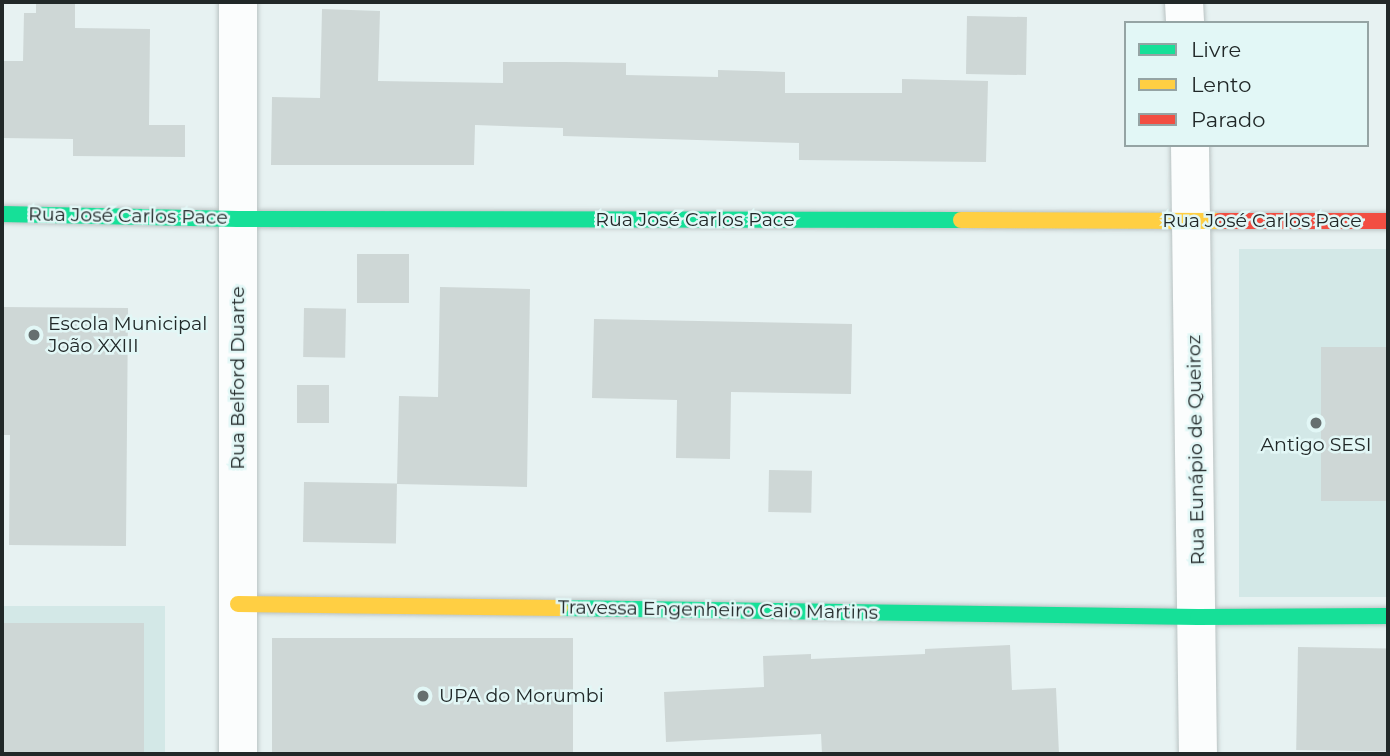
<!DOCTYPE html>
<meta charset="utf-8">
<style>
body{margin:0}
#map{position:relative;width:1390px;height:756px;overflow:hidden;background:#e7f2f2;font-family:Montserrat,sans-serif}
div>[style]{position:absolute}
.built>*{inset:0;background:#d3e8e7;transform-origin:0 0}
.building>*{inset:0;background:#ced7d6;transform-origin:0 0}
.roads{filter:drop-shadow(0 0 2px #b9c2c2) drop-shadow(0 0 2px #b9c2c2)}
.street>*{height:38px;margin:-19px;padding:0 19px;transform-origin:19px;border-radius:19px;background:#fbfdfd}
.fast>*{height:16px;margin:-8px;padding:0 8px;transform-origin:8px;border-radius:8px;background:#16e098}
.slow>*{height:16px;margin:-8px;padding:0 8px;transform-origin:8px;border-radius:8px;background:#ffcf43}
.jam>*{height:16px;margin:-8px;padding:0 8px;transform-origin:8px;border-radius:8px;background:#f24e42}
.dots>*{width:19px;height:19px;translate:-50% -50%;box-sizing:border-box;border:4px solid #e2f7f6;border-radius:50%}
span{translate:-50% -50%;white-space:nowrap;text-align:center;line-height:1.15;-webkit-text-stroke:5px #e2f7f6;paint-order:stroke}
.street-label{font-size:19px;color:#212828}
.poi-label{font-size:19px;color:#212828}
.left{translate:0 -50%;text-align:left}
.frame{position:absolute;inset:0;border:4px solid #212828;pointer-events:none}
.legend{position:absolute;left:1124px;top:21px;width:245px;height:126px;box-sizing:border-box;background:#e2f7f6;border:2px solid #95a4a4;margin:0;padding:9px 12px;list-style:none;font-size:21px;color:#212828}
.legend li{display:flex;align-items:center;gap:14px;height:35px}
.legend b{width:35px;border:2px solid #95a4a4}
</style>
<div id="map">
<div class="built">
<div style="left:1239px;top:249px;width:149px;height:348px"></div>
<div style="left:2px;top:606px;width:163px;height:148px"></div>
</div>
<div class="building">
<div style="clip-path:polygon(36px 2px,75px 2px,75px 28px,150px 29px,149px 125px,185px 125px,185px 157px,73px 156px,73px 139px,2px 138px,2px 61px,23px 61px,24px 13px,36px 13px)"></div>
<div style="clip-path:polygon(322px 9px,380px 11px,378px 81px,503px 83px,503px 62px,565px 62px,626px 63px,626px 75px,718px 77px,718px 70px,785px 72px,785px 93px,902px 93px,902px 79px,988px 81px,986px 162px,799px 160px,799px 143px,563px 136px,563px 128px,475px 125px,474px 165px,271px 165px,272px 97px,320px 98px)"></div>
<div style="left:967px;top:16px;width:60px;height:58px;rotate:1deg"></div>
<div style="left:357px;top:254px;width:52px;height:49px"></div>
<div style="clip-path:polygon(440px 287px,530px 289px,527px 487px,397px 484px,399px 396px,438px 397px)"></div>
<div style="clip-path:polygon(2px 307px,128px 308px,126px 546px,9px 545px,10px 435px,2px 435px)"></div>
<div style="left:304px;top:308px;width:42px;height:49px;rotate:1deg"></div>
<div style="clip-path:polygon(594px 319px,852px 324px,851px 394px,731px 392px,730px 459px,676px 458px,677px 400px,592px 398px)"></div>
<div style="left:1321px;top:347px;width:67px;height:154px"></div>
<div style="left:297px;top:385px;width:32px;height:38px"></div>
<div style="left:769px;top:470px;width:43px;height:42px;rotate:1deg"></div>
<div style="left:304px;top:482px;width:93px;height:60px;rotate:1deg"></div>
<div style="left:2px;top:623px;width:142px;height:131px"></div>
<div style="left:272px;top:638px;width:301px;height:116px"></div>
<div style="clip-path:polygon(1010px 645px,1012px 690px,1056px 688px,1059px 754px,822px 754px,821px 734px,666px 742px,664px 692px,764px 687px,763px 656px,811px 654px,811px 659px,925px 654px,925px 649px)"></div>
<div style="left:1298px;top:647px;width:90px;height:103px;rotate:1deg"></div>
</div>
<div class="roads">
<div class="street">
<div style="left:1184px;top:2px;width:21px;rotate:87deg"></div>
<div style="left:1190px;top:145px;width:609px;rotate:89.25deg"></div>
<div style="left:238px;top:754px;width:752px;rotate:-90deg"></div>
</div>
<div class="fast">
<div style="left:2px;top:214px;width:236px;rotate:1.2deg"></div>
<div style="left:238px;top:219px;width:723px;rotate:0.08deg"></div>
<div style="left:560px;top:608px;width:638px;rotate:0.81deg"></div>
<div style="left:1198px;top:617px;width:190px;rotate:-0.3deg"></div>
</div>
<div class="slow">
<div style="left:961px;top:220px;width:259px;rotate:0.2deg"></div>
<div style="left:238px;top:604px;width:322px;rotate:0.7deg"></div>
</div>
<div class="jam">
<div style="left:1220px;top:221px;width:168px"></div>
</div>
</div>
<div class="dots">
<div style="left:34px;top:335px;background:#666f6f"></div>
<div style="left:1316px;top:423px;background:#666f6f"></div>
<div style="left:423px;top:696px;background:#666f6f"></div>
</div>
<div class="street-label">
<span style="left:128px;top:216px;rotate:1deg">Rua José Carlos Pace</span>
<span style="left:695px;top:220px">Rua José Carlos Pace</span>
<span style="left:1262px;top:221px">Rua José Carlos Pace</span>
<span style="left:238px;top:378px;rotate:-90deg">Rua Belford Duarte</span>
<span style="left:1196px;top:450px;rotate:-91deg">Rua Eunápio de Queiroz</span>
<span style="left:718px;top:610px;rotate:1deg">Travessa Engenheiro Caio Martins</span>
</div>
<div class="poi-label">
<span class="left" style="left:48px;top:335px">Escola Municipal<br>João XXIII</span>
<span style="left:1316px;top:445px">Antigo SESI</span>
<span class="left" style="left:439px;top:696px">UPA do Morumbi</span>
</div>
<div class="frame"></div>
<ul class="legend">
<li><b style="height:9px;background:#16e098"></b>Livre</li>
<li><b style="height:9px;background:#ffcf43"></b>Lento</li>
<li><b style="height:9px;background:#f24e42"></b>Parado</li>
</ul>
</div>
